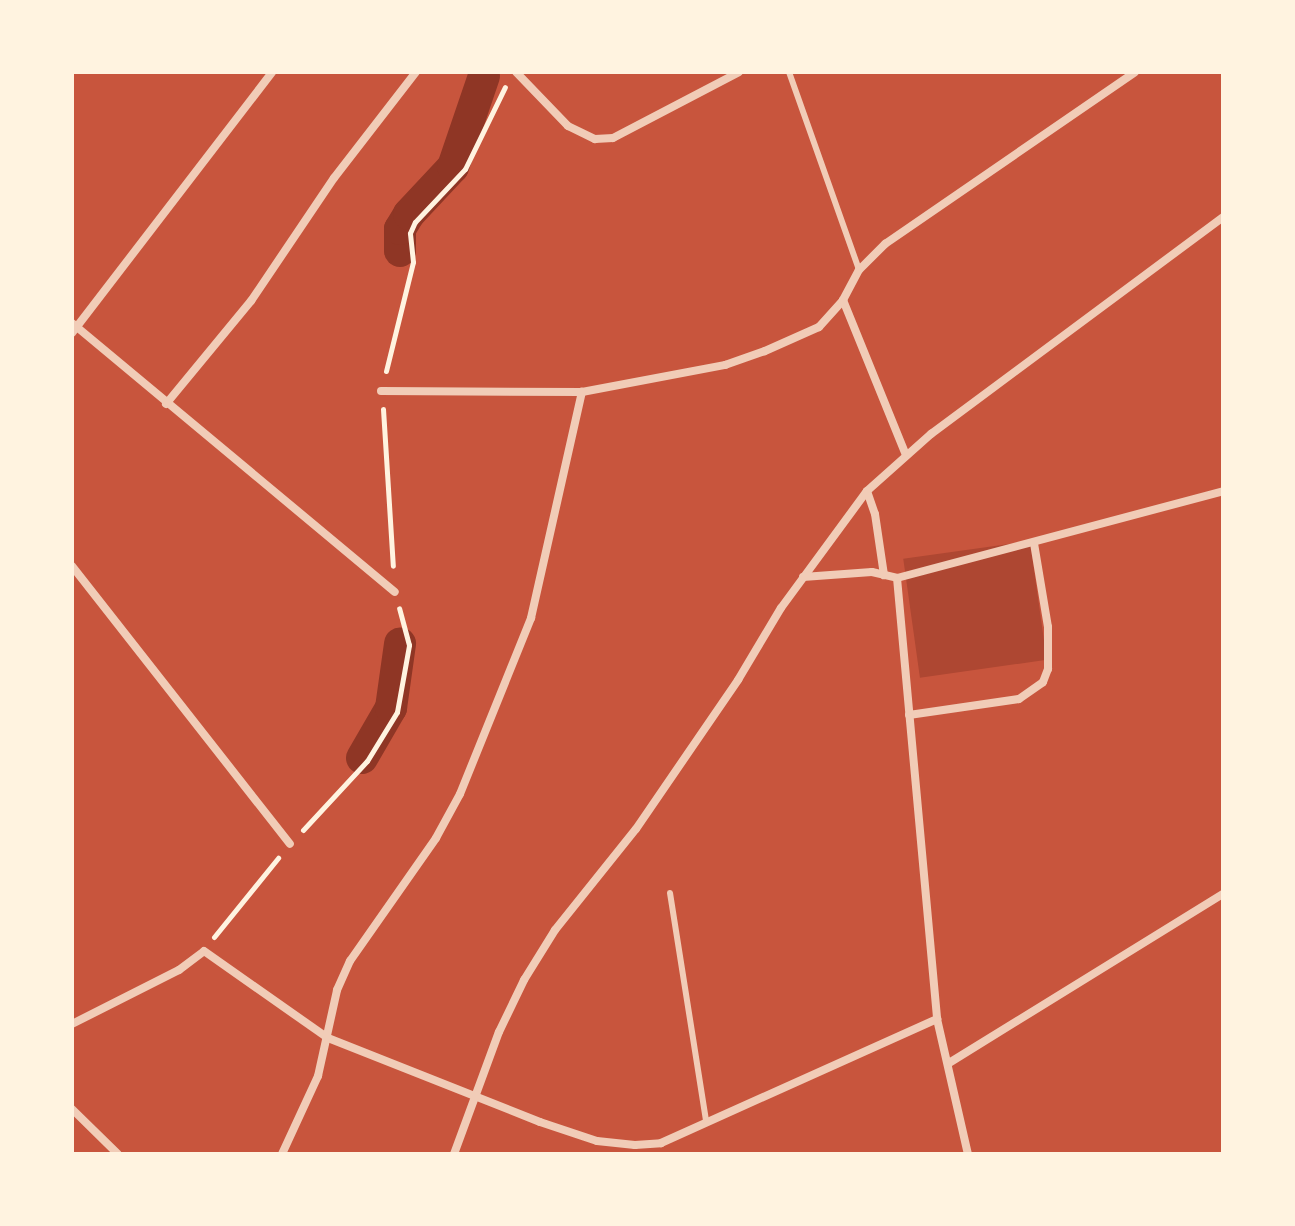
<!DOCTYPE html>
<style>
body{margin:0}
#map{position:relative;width:1295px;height:1226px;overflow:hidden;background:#c8553d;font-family:"Work Sans",sans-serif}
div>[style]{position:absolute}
.green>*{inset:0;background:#ae4732;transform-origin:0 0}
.canal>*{height:32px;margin:-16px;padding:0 16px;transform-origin:16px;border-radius:16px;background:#8f3625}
.path>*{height:5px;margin:-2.5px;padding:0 2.5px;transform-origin:2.5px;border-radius:2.5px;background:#fff3e0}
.service>*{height:6px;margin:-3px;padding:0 3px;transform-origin:3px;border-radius:3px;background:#f1ccb7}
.minor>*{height:8px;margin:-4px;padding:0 4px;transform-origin:4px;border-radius:4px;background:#f1ccb7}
span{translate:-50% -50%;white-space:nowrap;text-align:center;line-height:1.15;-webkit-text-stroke:8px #fff3e0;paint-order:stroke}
.frame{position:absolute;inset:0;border:74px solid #fff3e0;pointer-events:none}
</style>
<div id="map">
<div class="green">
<div style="left:1030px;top:541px;width:120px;height:128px;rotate:82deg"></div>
</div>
<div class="canal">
<div style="left:400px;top:251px;width:22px;rotate:-90deg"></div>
<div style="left:400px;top:229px;width:17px;rotate:-59deg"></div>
<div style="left:409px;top:214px;width:64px;rotate:-46.9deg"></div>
<div style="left:453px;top:167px;width:96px;rotate:-71.2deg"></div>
<div style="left:362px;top:758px;width:58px;rotate:-59.9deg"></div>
<div style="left:391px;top:708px;width:65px;rotate:-82deg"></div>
</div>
<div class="path">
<div style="left:386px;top:371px;width:112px;rotate:-76.1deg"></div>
<div style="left:413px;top:262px;width:29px;rotate:-96deg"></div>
<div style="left:410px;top:233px;width:12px;rotate:-66deg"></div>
<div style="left:415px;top:222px;width:73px;rotate:-46.7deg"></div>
<div style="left:465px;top:169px;width:91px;rotate:-64deg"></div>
<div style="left:383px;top:409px;width:157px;rotate:86.4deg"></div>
<div style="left:303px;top:830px;width:94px;rotate:-47.2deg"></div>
<div style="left:367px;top:761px;width:57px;rotate:-58.5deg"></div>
<div style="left:397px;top:712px;width:68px;rotate:-79.8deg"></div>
<div style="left:409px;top:645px;width:38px;rotate:-105deg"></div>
<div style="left:214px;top:937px;width:102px;rotate:-51deg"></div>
</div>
<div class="service">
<div style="left:789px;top:72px;width:210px;rotate:70.5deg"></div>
<div style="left:670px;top:893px;width:231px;rotate:81deg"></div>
</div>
<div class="minor">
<div style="left:516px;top:72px;width:75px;rotate:46.1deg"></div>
<div style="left:568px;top:126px;width:30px;rotate:26deg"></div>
<div style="left:595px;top:139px;width:18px;rotate:-3deg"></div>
<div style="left:613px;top:138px;width:142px;rotate:-27.6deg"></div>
<div style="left:843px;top:300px;width:167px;rotate:67.9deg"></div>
<div style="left:72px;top:323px;width:420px;rotate:39.8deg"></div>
<div style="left:72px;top:333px;width:329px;rotate:-52.5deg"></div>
<div style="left:381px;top:391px;width:201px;rotate:0.3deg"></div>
<div style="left:582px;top:392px;width:146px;rotate:-10.7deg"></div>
<div style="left:725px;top:365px;width:42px;rotate:-19.3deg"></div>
<div style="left:765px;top:351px;width:59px;rotate:-24deg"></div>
<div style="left:819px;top:327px;width:36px;rotate:-48deg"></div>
<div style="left:843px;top:300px;width:34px;rotate:-62deg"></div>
<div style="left:859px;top:270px;width:37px;rotate:-45deg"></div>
<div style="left:885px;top:244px;width:303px;rotate:-34.5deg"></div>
<div style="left:166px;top:404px;width:134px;rotate:-50.5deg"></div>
<div style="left:251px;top:301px;width:148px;rotate:-56deg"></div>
<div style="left:334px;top:178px;width:134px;rotate:-52.3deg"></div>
<div style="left:867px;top:491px;width:24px;rotate:71deg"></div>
<div style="left:875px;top:514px;width:62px;rotate:81.6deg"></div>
<div style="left:72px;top:566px;width:353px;rotate:51.9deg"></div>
<div style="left:803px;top:577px;width:69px;rotate:-4.1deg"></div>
<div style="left:872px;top:572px;width:26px;rotate:13deg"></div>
<div style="left:897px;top:578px;width:337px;rotate:-14.9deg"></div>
<div style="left:897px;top:578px;width:443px;rotate:84.8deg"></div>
<div style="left:937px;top:1019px;width:139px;rotate:77.1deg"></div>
<div style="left:909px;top:715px;width:111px;rotate:-8.3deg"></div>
<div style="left:1019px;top:699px;width:29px;rotate:-35deg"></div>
<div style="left:1043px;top:682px;width:14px;rotate:-69deg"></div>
<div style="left:1048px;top:669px;width:42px;rotate:-90deg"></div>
<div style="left:1048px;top:627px;width:85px;rotate:-99.5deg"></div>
<div style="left:72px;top:1024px;width:120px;rotate:-26.8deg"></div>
<div style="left:179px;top:970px;width:31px;rotate:-37deg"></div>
<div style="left:204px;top:951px;width:151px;rotate:35.1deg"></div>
<div style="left:328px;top:1038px;width:228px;rotate:21.6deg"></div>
<div style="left:540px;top:1122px;width:60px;rotate:18.4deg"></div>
<div style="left:597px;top:1141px;width:38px;rotate:6deg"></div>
<div style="left:635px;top:1145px;width:26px;rotate:-4deg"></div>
<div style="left:661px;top:1143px;width:303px;rotate:-24.2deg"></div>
<div style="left:949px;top:1063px;width:322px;rotate:-31.7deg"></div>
<div style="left:72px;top:1109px;width:64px;rotate:44.4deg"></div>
<div style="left:282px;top:1154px;width:86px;rotate:-65.2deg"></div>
<div style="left:318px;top:1076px;width:88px;rotate:-77.5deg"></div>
<div style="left:337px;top:990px;width:32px;rotate:-66deg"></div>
<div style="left:350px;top:961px;width:150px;rotate:-55deg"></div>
<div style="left:436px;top:838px;width:50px;rotate:-61.4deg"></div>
<div style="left:460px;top:794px;width:190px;rotate:-68deg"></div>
<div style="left:531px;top:618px;width:232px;rotate:-77.3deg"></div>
<div style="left:454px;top:1154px;width:130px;rotate:-69.8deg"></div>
<div style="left:499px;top:1032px;width:58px;rotate:-64.3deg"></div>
<div style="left:524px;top:980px;width:59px;rotate:-58.2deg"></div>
<div style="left:555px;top:930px;width:129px;rotate:-51.3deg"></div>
<div style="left:636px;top:829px;width:181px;rotate:-55.6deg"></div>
<div style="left:738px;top:680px;width:84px;rotate:-59.2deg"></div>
<div style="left:781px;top:608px;width:145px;rotate:-53.7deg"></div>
<div style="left:867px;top:491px;width:86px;rotate:-41.7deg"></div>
<div style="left:931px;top:434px;width:364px;rotate:-36.6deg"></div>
</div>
<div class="frame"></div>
</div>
